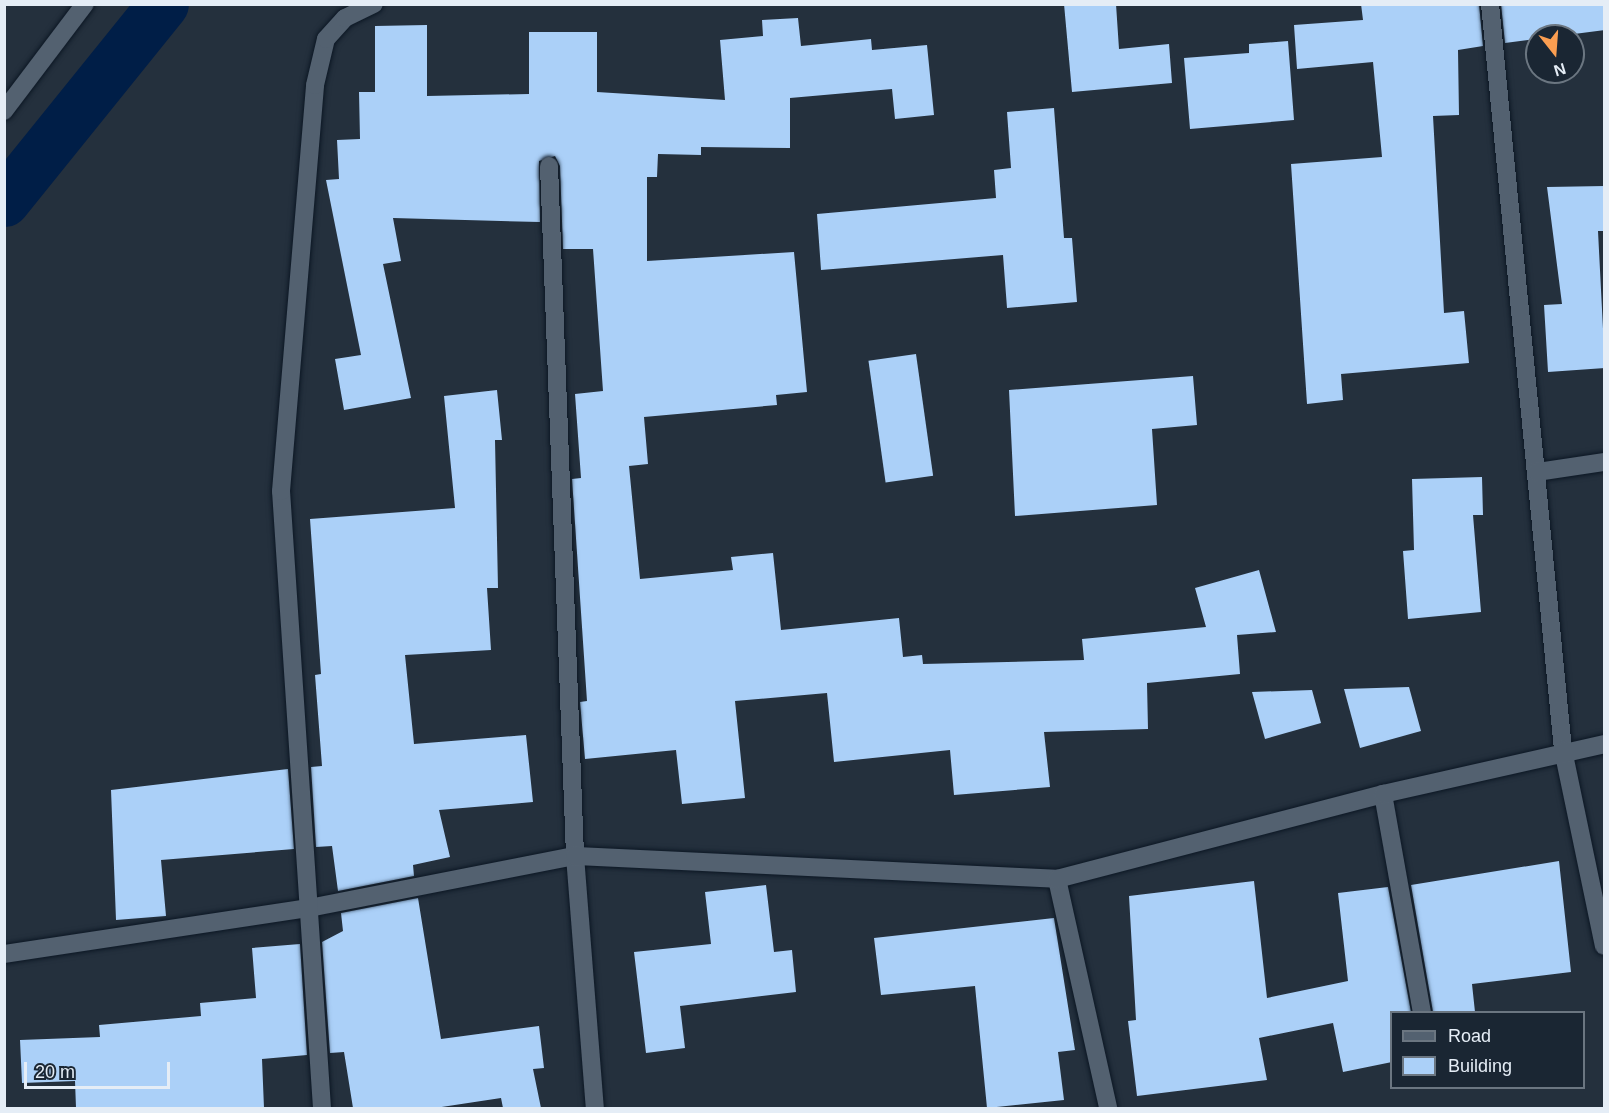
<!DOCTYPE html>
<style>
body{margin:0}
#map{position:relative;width:1609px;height:1113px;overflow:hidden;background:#24303d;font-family:Arial,sans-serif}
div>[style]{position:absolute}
.canal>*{height:51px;margin:-25.5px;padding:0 25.5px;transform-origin:25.5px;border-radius:25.5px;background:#001e47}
.building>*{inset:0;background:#abd0f8;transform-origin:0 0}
.roads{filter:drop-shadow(0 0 2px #0c1724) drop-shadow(0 0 2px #0c1724)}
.minor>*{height:18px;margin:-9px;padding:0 9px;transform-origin:9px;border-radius:9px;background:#536170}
span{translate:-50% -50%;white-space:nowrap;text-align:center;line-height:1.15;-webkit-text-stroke:6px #1a2633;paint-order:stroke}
.frame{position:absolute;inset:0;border:6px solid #e5edf6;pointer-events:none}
.legend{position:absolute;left:1390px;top:1011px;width:195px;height:78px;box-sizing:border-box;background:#1a2633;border:2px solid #6b7681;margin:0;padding:8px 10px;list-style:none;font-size:18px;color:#e5edf6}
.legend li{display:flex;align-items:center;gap:12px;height:30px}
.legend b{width:30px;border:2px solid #6b7681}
.north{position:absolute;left:1525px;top:24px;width:60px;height:60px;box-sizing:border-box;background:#1a2633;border:2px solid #6b7681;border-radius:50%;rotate:163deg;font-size:16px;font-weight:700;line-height:24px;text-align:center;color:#e5edf6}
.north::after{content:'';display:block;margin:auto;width:21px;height:27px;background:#fb9e51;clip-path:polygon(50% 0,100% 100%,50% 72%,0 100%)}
.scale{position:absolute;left:24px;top:1062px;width:146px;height:27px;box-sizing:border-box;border:3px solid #e5edf6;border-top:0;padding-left:8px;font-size:18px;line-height:21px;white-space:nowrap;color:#e5edf6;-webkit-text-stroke:4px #1a2633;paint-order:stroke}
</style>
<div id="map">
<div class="canal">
<div style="left:4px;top:201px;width:253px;rotate:-51.1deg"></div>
</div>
<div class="building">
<div style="clip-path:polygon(1064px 4px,1116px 4px,1119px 49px,1169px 44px,1172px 83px,1072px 92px)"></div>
<div style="clip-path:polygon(1361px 4px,1479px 4px,1483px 46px,1458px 50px,1459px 115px,1433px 116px,1444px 313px,1464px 311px,1469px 363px,1341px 374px,1343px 400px,1307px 404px,1291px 164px,1382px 157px,1373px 62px,1297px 69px,1294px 25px,1363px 20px)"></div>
<div style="clip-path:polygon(1501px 4px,1605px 4px,1605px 30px,1505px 43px)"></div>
<div style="clip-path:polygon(798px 18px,801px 46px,871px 39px,872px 50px,927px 45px,934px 115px,895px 119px,892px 89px,790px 98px,790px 148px,701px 147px,701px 155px,658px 154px,657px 177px,647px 177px,647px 261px,794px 252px,807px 392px,776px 395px,777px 405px,644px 417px,648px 464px,629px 466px,640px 579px,733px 570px,731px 557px,773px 553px,781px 630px,899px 618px,903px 657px,922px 655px,923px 664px,1084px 660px,1082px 639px,1206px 627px,1195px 588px,1259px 570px,1276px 632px,1237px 635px,1240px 674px,1147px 683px,1148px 729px,1044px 732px,1050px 787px,954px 795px,950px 750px,834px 762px,827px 693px,735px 701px,745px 798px,682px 804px,676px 750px,585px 759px,580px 702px,587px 701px,572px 479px,581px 478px,575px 394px,603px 391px,593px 249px,563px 249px,560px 166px,555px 156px,539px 161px,540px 222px,393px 218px,401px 261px,383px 264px,411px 398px,344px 410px,335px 359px,361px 355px,326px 180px,339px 179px,337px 140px,360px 139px,359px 92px,375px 92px,375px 26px,427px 25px,427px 96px,529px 94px,529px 32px,597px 32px,597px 92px,725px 100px,720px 40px,763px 36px,762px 20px)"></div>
<div style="clip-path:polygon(1288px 41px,1294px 120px,1190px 129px,1184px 58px,1249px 53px,1249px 44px)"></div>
<div style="clip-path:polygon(1054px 108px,1064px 238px,1072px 238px,1077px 302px,1007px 308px,1003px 255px,821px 270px,817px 214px,996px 198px,994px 170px,1011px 168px,1007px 112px)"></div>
<div style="clip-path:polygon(1605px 186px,1605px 231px,1598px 231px,1605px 368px,1548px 372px,1544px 305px,1562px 304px,1547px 187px)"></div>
<div style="left:916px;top:354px;width:123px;height:48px;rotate:82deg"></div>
<div style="clip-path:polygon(1193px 376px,1197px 425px,1152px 429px,1157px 505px,1015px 516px,1009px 390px)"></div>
<div style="clip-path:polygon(497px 390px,502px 440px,495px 440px,498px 588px,487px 588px,491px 650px,405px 655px,414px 744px,526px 735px,533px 802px,439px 810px,450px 857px,413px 865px,414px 876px,338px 891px,332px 846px,316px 847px,311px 767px,322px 766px,315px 675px,321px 674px,310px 519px,455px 508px,444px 396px)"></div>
<div style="clip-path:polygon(1482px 477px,1483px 515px,1473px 515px,1481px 612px,1408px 619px,1403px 551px,1414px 550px,1412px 479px)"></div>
<div style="clip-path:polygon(1409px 687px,1421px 731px,1360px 748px,1344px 689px)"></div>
<div style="clip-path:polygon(1312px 690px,1321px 723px,1265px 739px,1252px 692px)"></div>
<div style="clip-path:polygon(288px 769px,294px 849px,161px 860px,166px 916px,116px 920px,111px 790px)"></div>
<div style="clip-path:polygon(1559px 861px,1571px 972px,1472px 984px,1475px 1012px,1433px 1012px,1411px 885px)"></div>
<div style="clip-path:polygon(1254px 881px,1267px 998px,1348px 981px,1338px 893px,1388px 887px,1411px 1012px,1392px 1012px,1392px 1062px,1343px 1072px,1333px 1023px,1259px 1038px,1267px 1080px,1137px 1096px,1128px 1021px,1136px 1020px,1129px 896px)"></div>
<div style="clip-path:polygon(766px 885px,774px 952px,792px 950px,796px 992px,680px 1006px,685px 1048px,646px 1053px,634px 952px,711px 944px,705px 892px)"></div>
<div style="clip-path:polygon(418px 898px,441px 1039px,539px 1026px,544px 1068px,533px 1069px,541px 1108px,503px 1108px,501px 1098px,435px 1108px,353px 1108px,344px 1052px,330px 1053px,322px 942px,343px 931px,341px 913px)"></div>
<div style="clip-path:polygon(1054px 918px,1075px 1050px,1058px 1052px,1064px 1100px,987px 1108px,975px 986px,881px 995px,874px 938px)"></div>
<div style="clip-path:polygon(300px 944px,307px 1055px,262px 1059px,264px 1108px,76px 1108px,75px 1081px,22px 1083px,20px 1040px,100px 1037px,99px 1025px,201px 1016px,200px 1003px,256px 998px,252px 948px)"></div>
</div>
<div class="roads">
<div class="minor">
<div style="left:1490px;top:4px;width:750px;rotate:84.41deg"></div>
<div style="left:1563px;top:750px;width:200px;rotate:78.2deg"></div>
<div style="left:4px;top:111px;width:134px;rotate:-52.9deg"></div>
<div style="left:549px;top:166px;width:690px;rotate:87.84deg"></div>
<div style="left:575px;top:856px;width:253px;rotate:85.5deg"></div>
<div style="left:1537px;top:472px;width:68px;rotate:-8.5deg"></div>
<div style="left:1383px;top:794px;width:221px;rotate:79.9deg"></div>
<div style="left:1057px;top:879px;width:235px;rotate:77.4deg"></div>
<div style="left:4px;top:954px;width:308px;rotate:-8.6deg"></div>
<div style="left:309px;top:908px;width:271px;rotate:-11.1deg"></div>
<div style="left:575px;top:856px;width:483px;rotate:2.7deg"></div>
<div style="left:1057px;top:879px;width:337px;rotate:-14.6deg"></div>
<div style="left:1383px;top:794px;width:227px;rotate:-12.7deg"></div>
<div style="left:322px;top:1108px;width:618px;rotate:-93.8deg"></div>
<div style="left:281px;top:491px;width:407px;rotate:-85.2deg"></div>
<div style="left:315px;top:85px;width:47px;rotate:-76.6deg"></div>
<div style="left:326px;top:39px;width:28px;rotate:-48deg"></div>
<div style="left:345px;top:18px;width:32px;rotate:-26deg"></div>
</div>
</div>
<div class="frame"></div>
<ul class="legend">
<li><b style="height:8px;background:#536170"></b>Road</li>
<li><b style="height:16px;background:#abd0f8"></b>Building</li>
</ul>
<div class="north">N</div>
<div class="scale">20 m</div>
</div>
